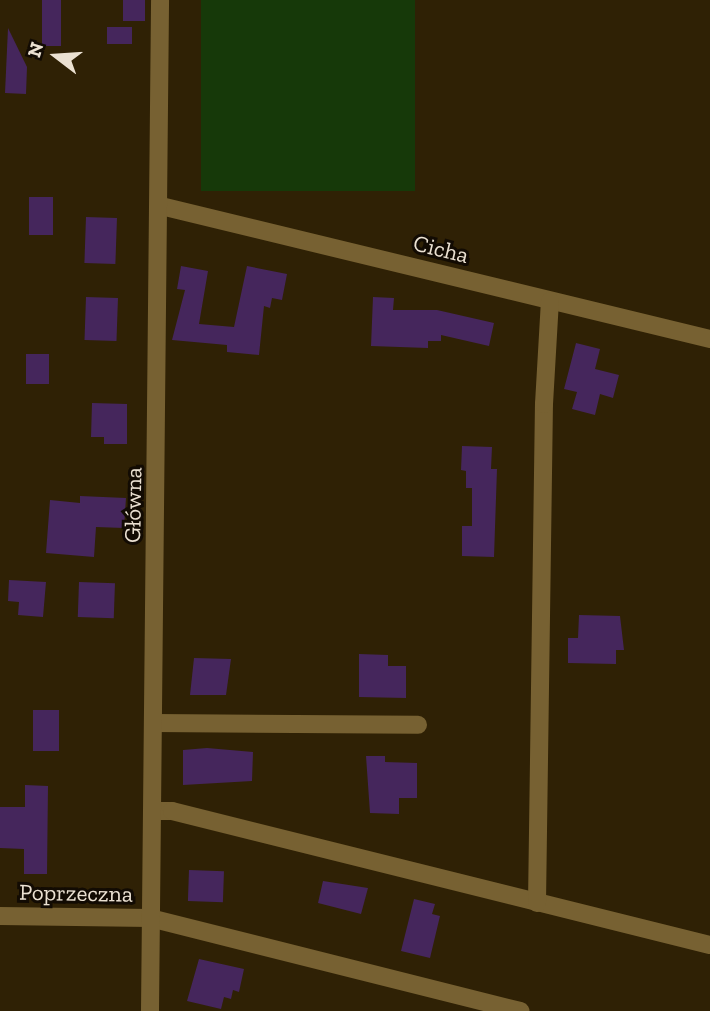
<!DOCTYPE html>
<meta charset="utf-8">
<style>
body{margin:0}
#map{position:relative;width:710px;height:1011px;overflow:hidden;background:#2f2105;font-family:"Zilla Slab",serif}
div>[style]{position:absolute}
.green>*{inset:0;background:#163909;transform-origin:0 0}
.building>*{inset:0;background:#45265c;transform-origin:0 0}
.minor>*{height:18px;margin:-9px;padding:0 9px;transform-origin:9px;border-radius:9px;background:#776132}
span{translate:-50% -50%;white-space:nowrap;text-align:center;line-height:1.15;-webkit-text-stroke:6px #120b03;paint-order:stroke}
.street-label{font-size:23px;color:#ebe1d2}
.north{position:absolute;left:21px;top:21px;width:70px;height:70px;-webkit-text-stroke:5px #120b03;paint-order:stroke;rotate:287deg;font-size:19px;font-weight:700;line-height:28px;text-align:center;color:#ebe1d2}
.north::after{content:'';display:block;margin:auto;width:24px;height:32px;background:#ebe1d2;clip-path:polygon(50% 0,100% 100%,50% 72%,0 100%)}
</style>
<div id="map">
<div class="green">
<div style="left:201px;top:0;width:214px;height:191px"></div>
</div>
<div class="building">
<div style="left:42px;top:0;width:19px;height:46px"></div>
<div style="left:123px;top:0;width:22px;height:21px"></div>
<div style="left:132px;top:27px;width:17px;height:25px;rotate:90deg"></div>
<div style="clip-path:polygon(8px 28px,27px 67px,26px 94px,5px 93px)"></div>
<div style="left:29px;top:197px;width:24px;height:38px"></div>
<div style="left:86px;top:217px;width:31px;height:46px;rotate:2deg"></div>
<div style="clip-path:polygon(181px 266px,208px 271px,199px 324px,234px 327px,247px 266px,287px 274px,282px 300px,272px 298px,270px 308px,264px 306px,259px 355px,227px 352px,227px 345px,172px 340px,185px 290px,177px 289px)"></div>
<div style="left:86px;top:297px;width:32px;height:43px;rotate:2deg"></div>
<div style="clip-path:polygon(373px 297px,394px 298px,393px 310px,437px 310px,494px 323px,489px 346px,441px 335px,441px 341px,428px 341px,428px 348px,371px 346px)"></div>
<div style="clip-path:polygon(576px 343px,600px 349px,595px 369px,619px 375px,613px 398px,600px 394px,595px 415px,572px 409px,577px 392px,564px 389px)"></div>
<div style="left:26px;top:354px;width:23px;height:30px"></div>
<div style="clip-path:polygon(92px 403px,127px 404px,127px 444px,104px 444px,104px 437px,91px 437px)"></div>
<div style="clip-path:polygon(462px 446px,492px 447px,491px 469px,497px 469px,494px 557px,462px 556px,462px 526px,472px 526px,472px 488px,466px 488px,466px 471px,461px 470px)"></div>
<div style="clip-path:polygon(80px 496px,126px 498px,124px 528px,96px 527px,94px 557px,46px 553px,50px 500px,80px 503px)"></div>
<div style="clip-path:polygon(9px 580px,46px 582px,43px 617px,18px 615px,19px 602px,8px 601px)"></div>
<div style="left:79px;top:582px;width:36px;height:35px;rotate:2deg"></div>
<div style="clip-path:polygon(579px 615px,620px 616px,624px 650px,616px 650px,616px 664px,568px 663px,568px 638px,578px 638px)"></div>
<div style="clip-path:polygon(359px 654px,388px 655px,388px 666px,406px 666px,406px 698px,359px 697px)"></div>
<div style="clip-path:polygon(194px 658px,231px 659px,226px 695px,190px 695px)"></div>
<div style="left:33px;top:710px;width:26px;height:41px"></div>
<div style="clip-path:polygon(207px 748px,253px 752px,252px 781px,183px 785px,183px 750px)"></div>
<div style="clip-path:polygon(366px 756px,385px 756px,385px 762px,417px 763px,417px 798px,399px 798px,399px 814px,370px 813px)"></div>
<div style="clip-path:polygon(25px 785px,48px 786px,47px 874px,24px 874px,24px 849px,0 848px,0 807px,25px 807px)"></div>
<div style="left:189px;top:870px;width:35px;height:31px;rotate:2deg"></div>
<div style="clip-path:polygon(323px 881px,368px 888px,361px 914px,318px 903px)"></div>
<div style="clip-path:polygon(414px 899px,435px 904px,432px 914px,440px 916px,430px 958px,401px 951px)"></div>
<div style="clip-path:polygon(199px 959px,244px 969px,239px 992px,233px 990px,231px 999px,224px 997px,221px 1009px,187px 1001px)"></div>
</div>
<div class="minor">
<div style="left:161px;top:206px;width:565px;rotate:13.62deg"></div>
<div style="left:154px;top:723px;width:264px;rotate:0.4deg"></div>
<div style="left:154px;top:811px;width:18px"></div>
<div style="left:172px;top:811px;width:554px;rotate:13.99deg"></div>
<div style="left:537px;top:903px;width:499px;rotate:-89.2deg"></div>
<div style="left:544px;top:404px;width:103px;rotate:-86.7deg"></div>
<div style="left:0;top:916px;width:150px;rotate:0.8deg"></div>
<div style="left:150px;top:918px;width:382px;rotate:14.1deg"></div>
<div style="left:150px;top:1011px;width:1011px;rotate:-89.43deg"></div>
</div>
<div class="street-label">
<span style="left:441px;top:249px;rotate:14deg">Cicha</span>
<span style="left:133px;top:505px;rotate:-89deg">Główna</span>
<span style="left:76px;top:893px;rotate:1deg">Poprzeczna</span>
</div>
<div class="north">N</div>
</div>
